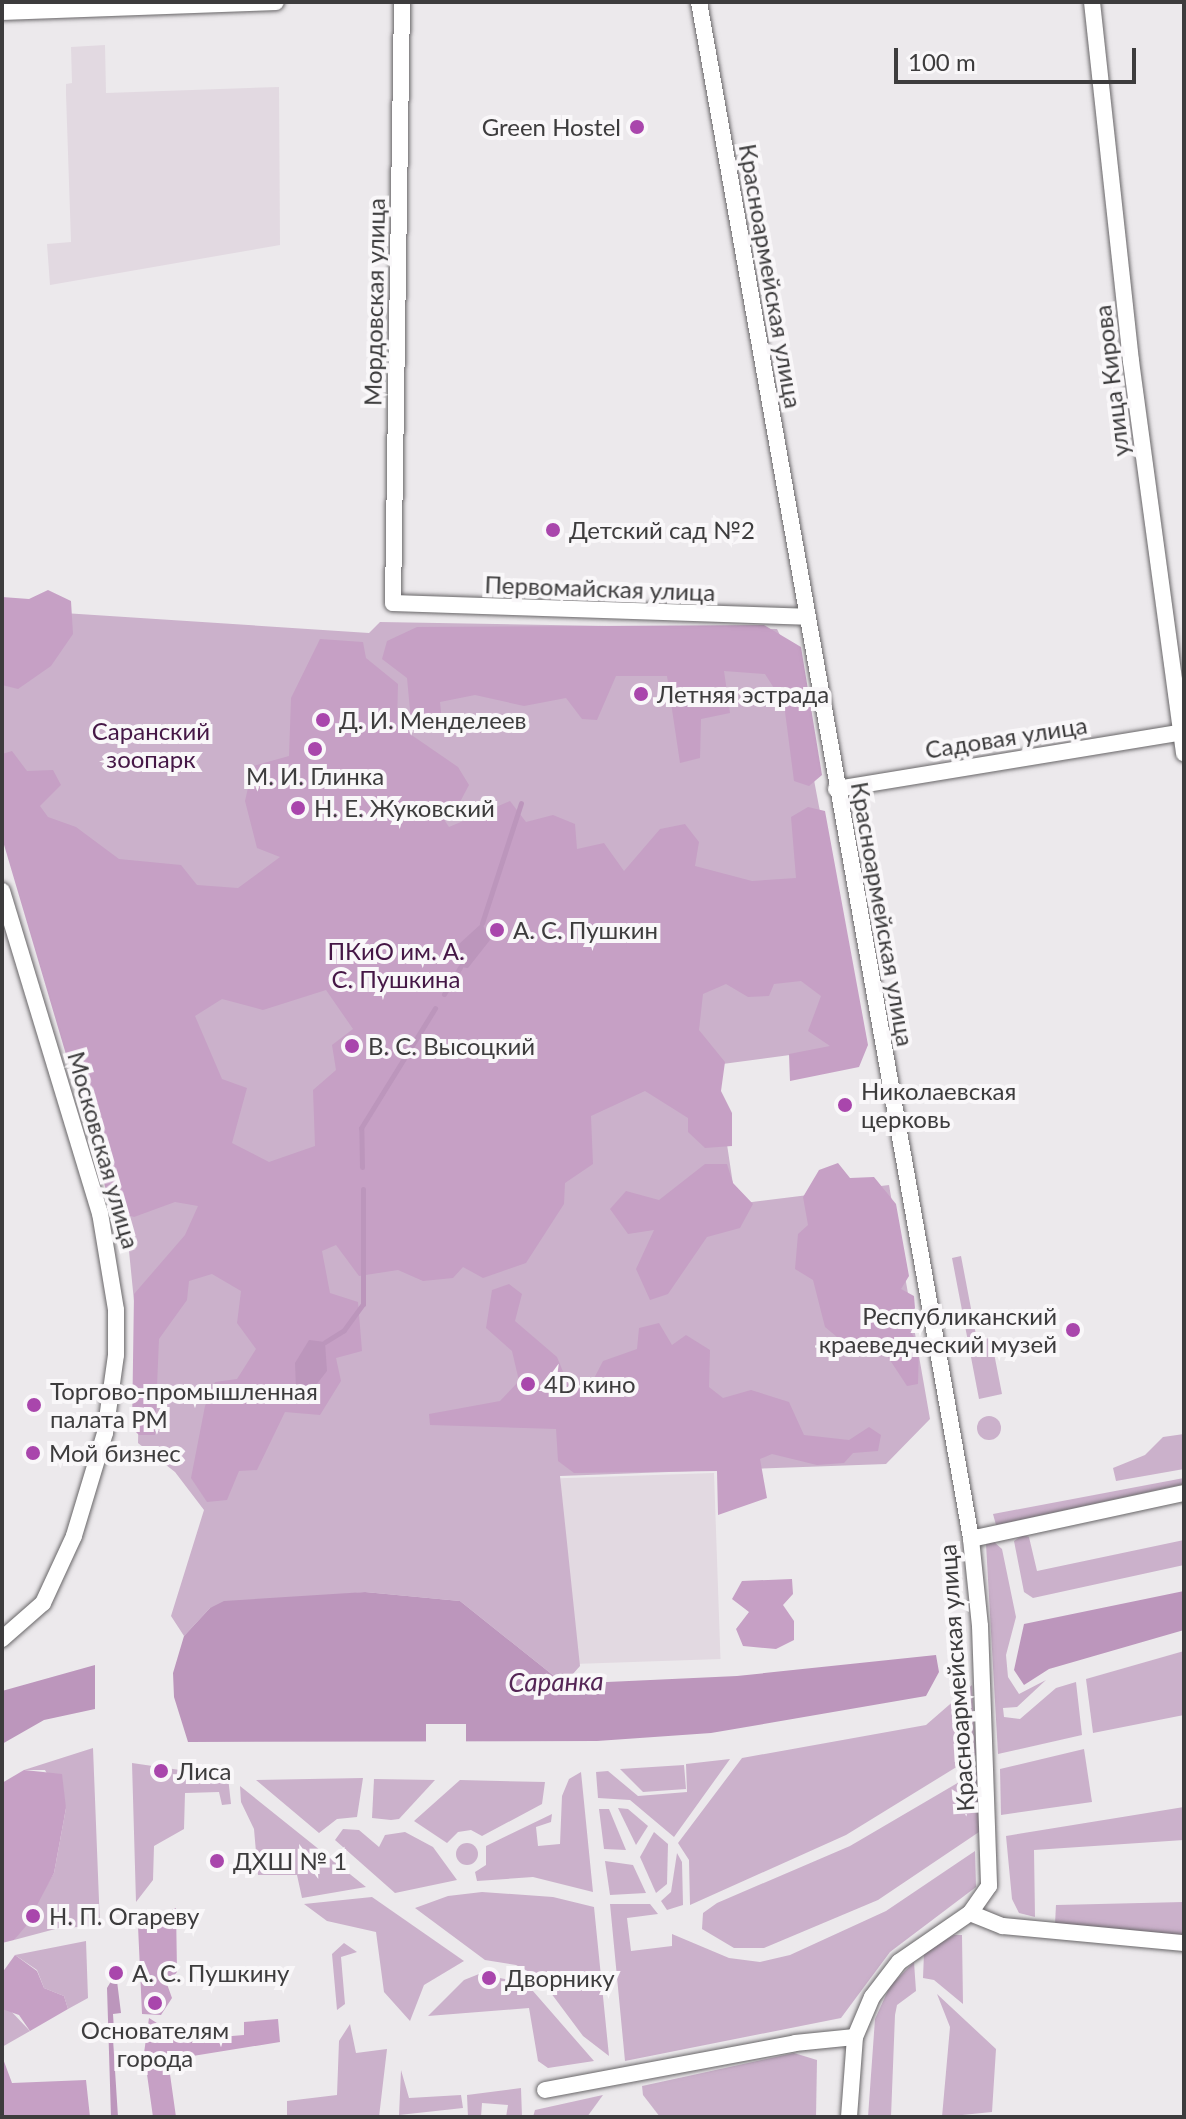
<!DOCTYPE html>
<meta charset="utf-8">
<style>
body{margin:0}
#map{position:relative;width:1186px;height:2119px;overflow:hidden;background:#ece9ec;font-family:Lato,sans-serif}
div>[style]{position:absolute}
.built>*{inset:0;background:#e2d9e1;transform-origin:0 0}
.green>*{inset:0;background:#cbb1cb}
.round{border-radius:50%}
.forest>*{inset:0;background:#c6a0c5}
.water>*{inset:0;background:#bc96bc}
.pier>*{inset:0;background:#ece9ec;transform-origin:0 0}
.stream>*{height:5px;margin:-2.5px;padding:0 2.5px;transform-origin:2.5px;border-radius:2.5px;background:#bc96bc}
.roads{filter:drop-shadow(0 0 2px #686668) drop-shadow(0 0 2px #686668)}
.minor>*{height:16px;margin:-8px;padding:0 8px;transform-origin:8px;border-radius:8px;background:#fff}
.dots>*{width:22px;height:22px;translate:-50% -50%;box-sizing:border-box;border:4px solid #f9f7f9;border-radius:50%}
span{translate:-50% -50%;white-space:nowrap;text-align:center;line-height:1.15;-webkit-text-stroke:8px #f9f7f9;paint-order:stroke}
.poi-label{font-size:24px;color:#3d3c3d}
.right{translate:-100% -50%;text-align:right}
.left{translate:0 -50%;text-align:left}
.street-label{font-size:24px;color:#3d3c3d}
.park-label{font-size:24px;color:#451746}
.water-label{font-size:26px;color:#552656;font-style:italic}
.frame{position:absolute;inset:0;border:4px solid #3d3c3d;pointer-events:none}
.scale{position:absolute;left:894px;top:48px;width:242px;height:36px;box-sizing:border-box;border:4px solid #3d3c3d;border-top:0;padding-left:10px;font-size:24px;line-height:28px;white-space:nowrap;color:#3d3c3d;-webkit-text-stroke:6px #f9f7f9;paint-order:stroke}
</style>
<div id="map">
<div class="built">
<div style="clip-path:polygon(105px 45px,106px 93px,279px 87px,280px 245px,50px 285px,47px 244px,71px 242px,66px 94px,66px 84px,72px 83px,71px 47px)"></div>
<div style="left:714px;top:1473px;width:186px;height:154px;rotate:88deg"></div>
</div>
<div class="green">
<div style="clip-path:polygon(2px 609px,369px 633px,380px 622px,777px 629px,791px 658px,864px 1045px,715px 1065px,736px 1204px,889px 1185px,930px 1419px,886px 1464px,560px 1476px,580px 1666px,564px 1684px,460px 1601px,365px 1592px,210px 1608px,184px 1636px,171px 1616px,204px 1510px,175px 1472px,138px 1443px,140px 1361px,127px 1231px,2px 808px)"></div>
<div style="clip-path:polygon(961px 1256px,977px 1340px,991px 1338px,1002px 1394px,979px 1399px,952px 1258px)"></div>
<div class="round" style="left:977px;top:1416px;width:24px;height:24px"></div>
<div style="clip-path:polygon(1184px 1434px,1184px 1469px,1116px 1481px,1113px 1468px,1145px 1455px,1163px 1437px)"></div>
<div style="clip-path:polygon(1184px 1478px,1184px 1484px,996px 1525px,993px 1514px)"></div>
<div style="clip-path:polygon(1023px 1535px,1029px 1537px,1037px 1571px,1184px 1540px,1184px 1565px,1033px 1598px,1024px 1592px,1014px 1541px)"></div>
<div style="clip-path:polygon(994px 1542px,1002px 1549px,1016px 1617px,1006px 1655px,1008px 1677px,1019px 1694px,1046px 1680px,1017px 1707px,1003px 1708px,1004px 1717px,1020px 1719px,1056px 1688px,1076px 1682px,1082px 1735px,998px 1754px,986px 1544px)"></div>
<div style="clip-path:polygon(1184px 1651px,1184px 1715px,1093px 1733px,1086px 1679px)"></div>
<div style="clip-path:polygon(972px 1685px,976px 1755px,846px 1835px,690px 1905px,689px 1860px,678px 1843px,742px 1758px,926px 1725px)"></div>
<div style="clip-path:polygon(93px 1748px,100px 1926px,59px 1928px,14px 1940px,54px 1873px,66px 1808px,45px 1770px,24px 1770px)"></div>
<div style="clip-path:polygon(1084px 1749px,1092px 1802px,1001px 1815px,1000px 1769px)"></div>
<div style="clip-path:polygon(730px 1759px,674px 1837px,630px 1800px,598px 1798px,596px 1772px,608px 1771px,638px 1796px,687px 1792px,686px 1764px)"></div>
<div style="clip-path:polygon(132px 1763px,228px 1777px,231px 1804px,222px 1805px,219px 1792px,185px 1793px,184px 1829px,154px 1846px,153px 1880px,136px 1902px)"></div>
<div style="clip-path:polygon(684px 1765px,686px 1789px,643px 1792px,620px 1769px)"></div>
<div style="clip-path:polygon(978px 1771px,979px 1832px,878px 1900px,764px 1948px,734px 1948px,702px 1929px,703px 1913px,717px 1903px,850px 1846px)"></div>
<div style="clip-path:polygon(581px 1772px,593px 1892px,533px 1877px,477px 1881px,475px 1872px,486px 1865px,486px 1846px,552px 1814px,551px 1822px,536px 1827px,538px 1846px,560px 1844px,562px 1796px,569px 1779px)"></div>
<div style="clip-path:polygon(363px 1778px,357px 1817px,337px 1819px,319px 1833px,256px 1780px)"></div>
<div style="clip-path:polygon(374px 1779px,435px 1780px,399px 1819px,391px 1820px,372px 1818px)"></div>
<div style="clip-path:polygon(460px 1780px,545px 1782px,542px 1804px,482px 1836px,471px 1830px,458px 1832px,447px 1843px,414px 1821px)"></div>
<div style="clip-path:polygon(240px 1786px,366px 1887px,302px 1898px,297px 1875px,258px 1875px,254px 1829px,241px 1802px)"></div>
<div style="clip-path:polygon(1184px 1807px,1184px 1840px,1034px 1850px,1035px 1917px,1019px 1913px,1012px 1899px,1006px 1836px)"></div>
<div style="clip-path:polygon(618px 1808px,628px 1809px,648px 1826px,636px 1845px)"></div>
<div style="clip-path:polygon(599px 1809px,609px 1809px,626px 1850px,604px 1849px)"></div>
<div style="clip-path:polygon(343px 1829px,359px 1830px,379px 1847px,385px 1835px,405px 1832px,433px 1847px,457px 1880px,395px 1893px,335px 1840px)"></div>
<div style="clip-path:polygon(654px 1832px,668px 1844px,667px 1884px,656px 1893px,640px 1857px)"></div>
<div class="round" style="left:456px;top:1843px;width:22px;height:22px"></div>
<div style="clip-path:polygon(975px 1851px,976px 1887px,890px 1952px,841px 2018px,625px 2061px,610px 1904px,650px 1904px,658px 1914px,627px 1918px,631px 1951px,672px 1946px,672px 1934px,729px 1958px,760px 1962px,790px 1955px,886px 1911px)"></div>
<div style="clip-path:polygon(677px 1853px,682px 1862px,683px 1905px,667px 1910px,661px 1901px,671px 1892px)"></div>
<div style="clip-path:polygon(605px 1861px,633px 1865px,646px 1893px,610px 1895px)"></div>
<div style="clip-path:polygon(482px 1892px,553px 1897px,594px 1907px,609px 2056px,583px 2036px,539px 1977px,516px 1965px,485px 1960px,415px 1908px,448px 1896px)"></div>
<div style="clip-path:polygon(372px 1897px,464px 1961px,424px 1985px,410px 2021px,384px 1992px,376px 1932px,327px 1921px,304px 1904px)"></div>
<div style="clip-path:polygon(1184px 1902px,1184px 1936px,1055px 1924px,1056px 1905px)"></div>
<div style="clip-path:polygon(954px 1935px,962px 1935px,963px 2004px,934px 1980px,923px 1978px,924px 1953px)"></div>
<div style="clip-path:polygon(86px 1941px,88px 1998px,68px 2009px,64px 1996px,44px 1988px,37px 1970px,15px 1955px)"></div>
<div style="clip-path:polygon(344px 1943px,357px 1952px,341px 1957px,345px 2004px,337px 2010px,332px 1954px)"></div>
<div style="clip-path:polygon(914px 1962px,916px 1991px,897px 2005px,895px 2015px,891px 2117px,868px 2117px,875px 2019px,890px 1986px)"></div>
<div style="clip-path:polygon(479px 1974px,526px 1983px,594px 2061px,548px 2068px,538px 2061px,529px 2008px,428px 2016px,464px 1980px)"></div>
<div style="clip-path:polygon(937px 1994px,996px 2049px,992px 2112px,942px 2117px,950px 2027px)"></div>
<div style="clip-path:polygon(6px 2006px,30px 2031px,2px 2047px,2px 2009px)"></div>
<div style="clip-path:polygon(350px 2024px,356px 2053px,387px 2049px,379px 2117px,287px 2117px,287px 2101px,337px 2095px,339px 2041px)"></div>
<div style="clip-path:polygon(794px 2053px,817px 2060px,816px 2117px,660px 2117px,643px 2095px,642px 2086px)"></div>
<div style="clip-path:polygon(401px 2070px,409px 2098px,461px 2095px,463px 2108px,399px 2115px)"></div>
<div style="clip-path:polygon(521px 2088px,522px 2117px,506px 2117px,508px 2105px,482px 2103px,481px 2117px,468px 2117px,467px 2095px)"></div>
<div style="clip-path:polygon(603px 2095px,587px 2117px,533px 2117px,535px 2110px)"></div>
</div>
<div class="forest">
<div style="clip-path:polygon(48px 590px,71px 601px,73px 634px,51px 666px,18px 689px,2px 685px,2px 597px,29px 599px)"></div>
<div style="clip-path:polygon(764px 625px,801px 647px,822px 775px,809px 786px,794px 781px,784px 704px,765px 674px,724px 671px,730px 713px,701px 719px,700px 758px,680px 763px,667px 676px,616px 676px,597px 720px,582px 719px,566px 698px,524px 706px,475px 695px,440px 702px,442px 722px,425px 729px,411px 721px,407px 678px,382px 659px,387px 641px,417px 627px)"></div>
<div style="clip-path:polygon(evenodd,320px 639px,363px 642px,366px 658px,398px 684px,397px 725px,458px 767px,469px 785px,460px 802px,437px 809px,449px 827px,510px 801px,526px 822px,553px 815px,575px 824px,577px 849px,604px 843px,624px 871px,660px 829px,685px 824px,699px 842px,695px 866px,752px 881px,796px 878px,791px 817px,808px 807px,825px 811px,868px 1045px,859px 1067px,790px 1081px,789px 1054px,830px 1046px,808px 1031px,821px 996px,801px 981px,774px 984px,769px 996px,748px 997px,726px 984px,703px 994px,699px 1030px,725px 1062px,721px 1091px,732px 1113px,732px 1146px,705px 1148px,688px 1132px,688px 1118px,645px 1091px,591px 1116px,593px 1164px,565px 1183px,564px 1204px,526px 1263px,483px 1278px,463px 1267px,453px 1278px,423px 1281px,398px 1270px,359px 1276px,336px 1245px,322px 1251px,330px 1293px,358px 1302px,362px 1351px,336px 1358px,341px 1381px,320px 1415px,285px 1412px,257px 1470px,239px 1471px,227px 1500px,207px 1502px,191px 1478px,205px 1406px,215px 1382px,237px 1379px,256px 1349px,237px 1323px,241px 1291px,212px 1274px,189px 1281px,187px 1300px,159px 1339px,155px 1435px,139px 1435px,132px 1428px,134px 1294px,185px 1235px,198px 1206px,175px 1202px,134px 1217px,112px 1210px,2px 838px,2px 754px,12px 751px,27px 771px,53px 770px,61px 785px,40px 806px,48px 817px,76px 827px,119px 859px,181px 865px,197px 885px,238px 888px,280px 857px,257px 848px,245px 801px,253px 766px,289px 756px,291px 698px,320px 639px,326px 990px,353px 1029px,332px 1045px,336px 1070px,313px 1090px,315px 1146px,269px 1162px,232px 1143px,247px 1088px,222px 1079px,195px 1016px,222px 999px,263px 1010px,326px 990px)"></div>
<div style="clip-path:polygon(838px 1163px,850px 1178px,874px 1177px,896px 1204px,909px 1276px,901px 1289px,914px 1296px,915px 1308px,906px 1323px,919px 1346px,918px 1384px,907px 1386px,884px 1351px,863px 1342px,843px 1342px,825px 1327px,813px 1280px,795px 1269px,798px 1234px,808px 1225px,803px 1197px,819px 1170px)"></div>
<div style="clip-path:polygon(705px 1164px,727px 1164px,733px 1183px,753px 1204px,740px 1228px,707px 1237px,668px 1294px,650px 1300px,636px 1269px,654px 1230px,628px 1234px,610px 1209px,626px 1191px,659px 1200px)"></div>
<div style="clip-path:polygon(509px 1284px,522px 1294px,515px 1321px,557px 1357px,570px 1389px,589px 1388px,603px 1361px,637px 1349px,639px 1328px,659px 1323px,672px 1345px,686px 1335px,710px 1350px,709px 1387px,723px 1398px,751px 1390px,789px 1402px,804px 1435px,849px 1440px,869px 1427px,881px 1435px,878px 1451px,853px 1453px,844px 1463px,817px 1465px,772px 1454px,760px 1459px,767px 1498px,718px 1515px,717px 1471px,574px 1473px,558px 1461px,556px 1429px,430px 1425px,429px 1414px,500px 1401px,519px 1381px,512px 1351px,486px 1328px,492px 1290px)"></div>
<div style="clip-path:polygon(792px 1579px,793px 1594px,783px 1605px,794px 1621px,794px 1640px,776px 1649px,743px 1646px,736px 1629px,749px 1612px,732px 1599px,742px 1581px)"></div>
<div style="clip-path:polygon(24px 1770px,62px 1774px,66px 1808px,54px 1873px,26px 1926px,14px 1940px,2px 1943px,2px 1783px)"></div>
<div style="clip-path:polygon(176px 1908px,177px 1972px,167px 1984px,172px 1998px,161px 2015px,142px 2014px,138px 1926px)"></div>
<div style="clip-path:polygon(15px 1955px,37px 1971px,44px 1988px,64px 1996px,68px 2009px,30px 2031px,19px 2015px,2px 2009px,2px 1973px)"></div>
<div style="clip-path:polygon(149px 2018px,184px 2040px,244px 2035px,244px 2022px,278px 2019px,280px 2042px,168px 2060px,176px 2117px,153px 2117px,144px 2053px)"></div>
<div style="clip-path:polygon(2px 2056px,12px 2083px,86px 2080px,90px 2117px,2px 2117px)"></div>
</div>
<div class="water">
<div style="clip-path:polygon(482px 923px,490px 940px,468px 968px,460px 967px,459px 944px)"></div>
<div style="clip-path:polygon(309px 1340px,325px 1342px,327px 1371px,309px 1394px,296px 1389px,295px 1363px)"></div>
<div style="clip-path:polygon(1184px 1591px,1184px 1630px,1049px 1669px,1024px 1685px,1014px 1670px,1024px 1624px)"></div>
<div style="clip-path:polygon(365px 1592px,460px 1601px,564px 1684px,737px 1676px,936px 1655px,939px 1672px,926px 1696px,711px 1733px,597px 1741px,188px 1742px,174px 1697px,173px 1673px,184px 1636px,210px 1608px,224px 1601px)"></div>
<div style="clip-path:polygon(95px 1665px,95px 1709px,44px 1720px,2px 1744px,2px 1691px)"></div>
<div style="clip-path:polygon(116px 1973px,121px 2013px,113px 2014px,114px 2030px,121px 2030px,121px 2038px,113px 2039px,118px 2117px,111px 2117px,107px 1988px)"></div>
</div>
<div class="pier">
<div style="left:426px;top:1724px;width:40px;height:22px"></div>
</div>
<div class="stream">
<div style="left:482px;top:923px;width:126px;rotate:-72deg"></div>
<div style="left:444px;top:994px;width:31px;rotate:-59deg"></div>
<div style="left:362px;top:1167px;width:39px;rotate:-91deg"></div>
<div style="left:361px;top:1128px;width:141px;rotate:-58.3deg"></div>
<div style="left:325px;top:1342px;width:22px;rotate:-32deg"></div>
<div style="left:344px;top:1330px;width:32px;rotate:-54deg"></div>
<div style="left:363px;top:1304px;width:115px;rotate:-90deg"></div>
</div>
<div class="roads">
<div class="minor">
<div style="left:402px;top:2px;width:601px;rotate:90.86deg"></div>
<div style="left:393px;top:603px;width:413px;rotate:1.9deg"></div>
<div style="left:699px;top:2px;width:1561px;rotate:79.96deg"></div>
<div style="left:971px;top:1539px;width:87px;rotate:84.1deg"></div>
<div style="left:980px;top:1626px;width:260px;rotate:88deg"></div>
<div style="left:989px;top:1886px;width:33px;rotate:125deg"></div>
<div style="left:970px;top:1913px;width:86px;rotate:145.4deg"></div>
<div style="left:899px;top:1962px;width:44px;rotate:127.6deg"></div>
<div style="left:872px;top:1997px;width:43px;rotate:113deg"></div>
<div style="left:855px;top:2037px;width:80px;rotate:94.3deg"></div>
<div style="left:1092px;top:2px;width:361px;rotate:83.8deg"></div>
<div style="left:1131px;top:361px;width:396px;rotate:82.3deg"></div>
<div style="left:2px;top:12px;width:274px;rotate:-2.1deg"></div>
<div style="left:836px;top:789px;width:353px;rotate:-9.3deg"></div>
<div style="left:2px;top:891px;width:337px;rotate:73.1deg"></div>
<div style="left:100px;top:1213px;width:98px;rotate:80.6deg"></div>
<div style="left:116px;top:1310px;width:45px;rotate:90deg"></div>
<div style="left:116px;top:1355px;width:79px;rotate:98deg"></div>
<div style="left:105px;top:1433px;width:108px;rotate:106.8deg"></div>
<div style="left:74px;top:1536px;width:74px;rotate:114.8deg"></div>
<div style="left:43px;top:1603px;width:55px;rotate:138.7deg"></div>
<div style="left:971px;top:1539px;width:218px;rotate:-12.2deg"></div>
<div style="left:970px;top:1913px;width:35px;rotate:22deg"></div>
<div style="left:1003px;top:1926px;width:182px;rotate:5.4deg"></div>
<div style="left:545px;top:2090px;width:254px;rotate:-10.6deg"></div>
<div style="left:795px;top:2043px;width:60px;rotate:-5.7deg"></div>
</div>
</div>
<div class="dots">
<div style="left:637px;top:127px;background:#a946ac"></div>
<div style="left:553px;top:530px;background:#a946ac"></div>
<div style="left:641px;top:694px;background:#a946ac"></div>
<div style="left:323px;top:720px;background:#a946ac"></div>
<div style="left:315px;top:749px;background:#a946ac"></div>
<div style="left:298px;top:808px;background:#a946ac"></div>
<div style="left:497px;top:930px;background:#a946ac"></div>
<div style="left:352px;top:1046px;background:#a946ac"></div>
<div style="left:845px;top:1105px;background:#a946ac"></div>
<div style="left:1073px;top:1330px;background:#a946ac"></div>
<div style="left:528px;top:1384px;background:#a946ac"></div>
<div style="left:34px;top:1405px;background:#a946ac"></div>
<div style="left:33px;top:1453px;background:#a946ac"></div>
<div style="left:161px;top:1771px;background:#a946ac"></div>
<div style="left:217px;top:1861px;background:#a946ac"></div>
<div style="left:33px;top:1916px;background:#a946ac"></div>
<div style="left:116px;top:1973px;background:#a946ac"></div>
<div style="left:489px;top:1978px;background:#a946ac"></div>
<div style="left:155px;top:2003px;background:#a946ac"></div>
</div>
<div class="poi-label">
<span class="right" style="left:621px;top:127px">Green Hostel</span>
<span class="left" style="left:569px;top:530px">Детский сад №2</span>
<span class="left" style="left:657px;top:694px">Летняя эстрада</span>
<span class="left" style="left:339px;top:720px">Д. И. Менделеев</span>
<span style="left:315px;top:776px">М. И. Глинка</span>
<span class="left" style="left:314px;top:808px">Н. Е. Жуковский</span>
<span class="left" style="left:513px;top:930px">А. С. Пушкин</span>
<span class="left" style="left:368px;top:1046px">В. С. Высоцкий</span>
<span class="left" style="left:861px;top:1105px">Николаевская<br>церковь</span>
<span class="right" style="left:1057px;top:1330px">Республиканский<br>краеведческий музей</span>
<span class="left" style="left:544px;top:1384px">4D кино</span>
<span class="left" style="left:50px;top:1405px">Торгово-промышленная<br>палата РМ</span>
<span class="left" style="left:49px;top:1453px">Мой бизнес</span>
<span class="left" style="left:177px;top:1771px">Лиса</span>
<span class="left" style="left:233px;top:1861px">ДХШ № 1</span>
<span class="left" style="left:49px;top:1916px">Н. П. Огареву</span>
<span class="left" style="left:132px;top:1973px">А. С. Пушкину</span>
<span class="left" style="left:505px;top:1978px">Дворнику</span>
<span style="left:155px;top:2044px">Основателям<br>города</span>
</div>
<div class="street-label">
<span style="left:771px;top:276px;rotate:80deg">Красноармейская улица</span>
<span style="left:374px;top:302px;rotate:-89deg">Мордовская улица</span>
<span style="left:1111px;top:381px;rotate:-97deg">улица Кирова</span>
<span style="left:600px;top:588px;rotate:2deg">Первомайская улица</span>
<span style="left:1006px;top:737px;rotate:-9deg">Садовая улица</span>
<span style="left:883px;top:914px;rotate:80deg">Красноармейская улица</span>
<span style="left:104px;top:1150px;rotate:74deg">Московская улица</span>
<span style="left:956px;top:1678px;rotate:-94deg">Красноармейская улица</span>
</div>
<div class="park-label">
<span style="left:151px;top:745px">Саранский<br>зоопарк</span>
<span style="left:396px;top:965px">ПКиО им. А.<br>С. Пушкина</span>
</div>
<div class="water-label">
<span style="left:556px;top:1682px;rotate:-1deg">Саранка</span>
</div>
<div class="frame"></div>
<div class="scale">100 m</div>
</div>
